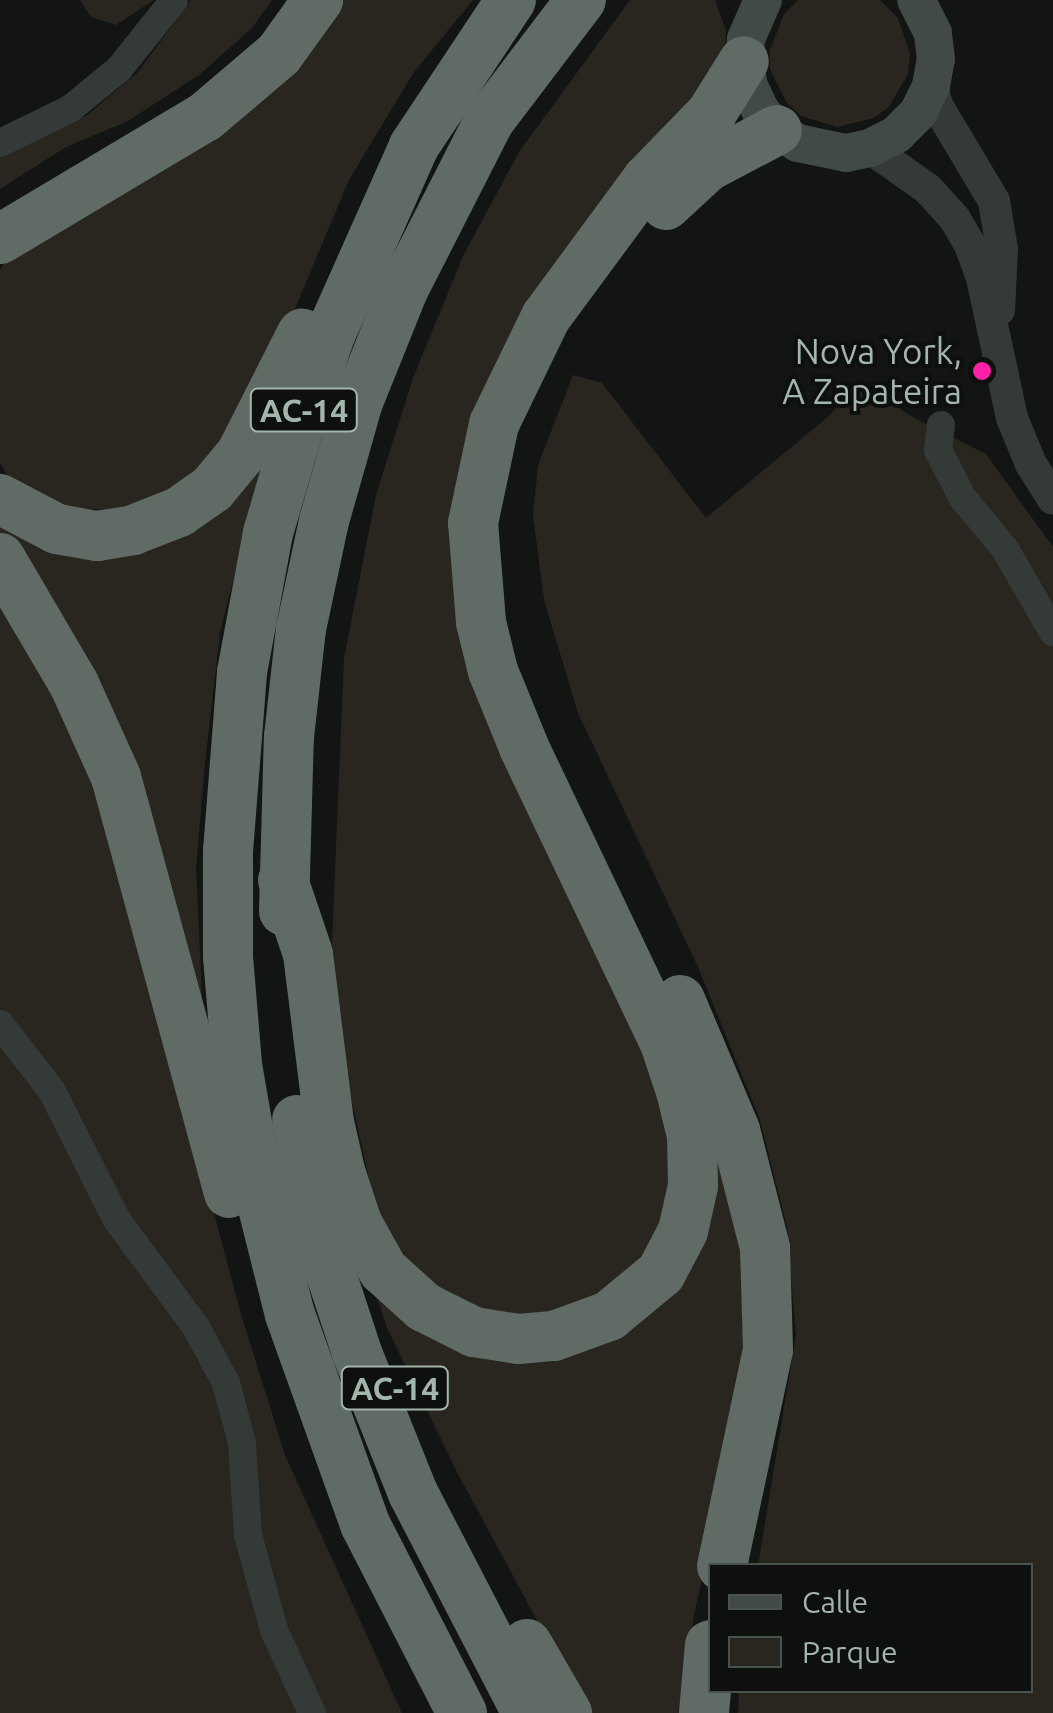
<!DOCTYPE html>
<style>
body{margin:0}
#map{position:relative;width:1053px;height:1713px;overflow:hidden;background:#131414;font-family:Ubuntu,sans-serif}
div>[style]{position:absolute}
.green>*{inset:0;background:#28261e}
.minor>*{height:28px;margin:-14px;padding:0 14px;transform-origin:14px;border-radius:14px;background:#333a37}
.tertiary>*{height:32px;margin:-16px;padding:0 16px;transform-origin:16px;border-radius:16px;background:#333a37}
.secondary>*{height:38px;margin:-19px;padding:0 19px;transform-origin:19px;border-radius:19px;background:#414a45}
.motorway>*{height:50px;margin:-25px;padding:0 25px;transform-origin:25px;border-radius:25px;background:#5f6b64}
.dots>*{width:28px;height:28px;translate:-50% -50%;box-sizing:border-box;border:5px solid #0e0f0f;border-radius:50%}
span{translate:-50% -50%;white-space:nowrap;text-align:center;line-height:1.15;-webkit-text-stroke:8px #0e0f0f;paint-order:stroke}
.shield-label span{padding:2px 8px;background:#0e0f0f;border:2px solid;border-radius:8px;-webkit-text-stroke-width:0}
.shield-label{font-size:32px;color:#a3b6ab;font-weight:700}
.poi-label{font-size:35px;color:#a3b6ab}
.right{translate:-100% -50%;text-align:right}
.legend{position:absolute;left:708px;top:1563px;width:325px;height:130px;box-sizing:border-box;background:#0e0f0f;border:2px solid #4a524d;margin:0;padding:12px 18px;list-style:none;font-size:30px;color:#a3b6ab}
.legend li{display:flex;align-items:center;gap:20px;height:50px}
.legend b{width:50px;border:2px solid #4a524d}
</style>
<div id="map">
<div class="green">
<div style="clip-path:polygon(80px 0,154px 0,116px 25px,91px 17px)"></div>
<div style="clip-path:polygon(191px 0,272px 0,252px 28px,199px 75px,128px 121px,66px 147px,0 189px,0 154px,87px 115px,137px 73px)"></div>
<div style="clip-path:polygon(336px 0,473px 0,414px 72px,349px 180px,257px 399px,205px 465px,157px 499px,105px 510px,60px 506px,10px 479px,0 463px,0 270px,8px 258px)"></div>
<div style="clip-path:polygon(630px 0,715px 0,726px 31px,725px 49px,715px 78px,622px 184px,457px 568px,675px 1136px,665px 1230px,603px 1300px,560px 1314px,513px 1319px,437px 1295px,395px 1246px,375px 1206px,340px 1047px,332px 941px,344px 658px,376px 495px,413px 378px,463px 256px,519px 152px)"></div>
<div style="clip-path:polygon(798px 0,880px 0,898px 18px,910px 54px,908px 74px,889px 107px,874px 118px,837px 127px,801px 116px,787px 103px,770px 69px,770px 50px,784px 14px)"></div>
<div style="clip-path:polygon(573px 375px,602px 383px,706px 518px,830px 415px,858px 382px,916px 419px,986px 454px,1053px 547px,1053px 1713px,738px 1713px,739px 1691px,1030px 1690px,1030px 1566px,758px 1565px,796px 1335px,787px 1227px,760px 1120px,698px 967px,578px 713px,544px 600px,533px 515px,538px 465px)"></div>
<div style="clip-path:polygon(269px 437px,220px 633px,205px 763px,196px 868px,204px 1037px,0 537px,0 519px,95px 550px)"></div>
<div style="clip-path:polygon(0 595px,72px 720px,126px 884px,241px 1314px,285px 1455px,402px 1713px,0 1713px)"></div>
<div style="clip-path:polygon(701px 1103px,745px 1259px,746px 1329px,739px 1410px,693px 1620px,684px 1713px,587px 1713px,457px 1472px,387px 1328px,367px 1266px,452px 1341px,639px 1314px)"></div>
</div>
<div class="minor">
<div style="left:0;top:143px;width:78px;rotate:-25.9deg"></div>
<div style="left:70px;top:109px;width:63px;rotate:-39.2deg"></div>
<div style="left:119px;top:69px;width:88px;rotate:-51.4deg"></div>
<div style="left:941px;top:425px;width:25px;rotate:97deg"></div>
<div style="left:938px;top:450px;width:53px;rotate:62.9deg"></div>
<div style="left:962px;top:497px;width:67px;rotate:50.4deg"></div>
<div style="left:1005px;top:549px;width:96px;rotate:60deg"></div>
<div style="left:0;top:1024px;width:85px;rotate:52.2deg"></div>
<div style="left:52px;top:1091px;width:144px;rotate:63.3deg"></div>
<div style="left:117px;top:1220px;width:133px;rotate:53.6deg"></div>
<div style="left:196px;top:1327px;width:64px;rotate:61.8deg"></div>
<div style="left:226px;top:1383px;width:62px;rotate:75.1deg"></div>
<div style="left:242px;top:1443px;width:92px;rotate:86.3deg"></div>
<div style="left:248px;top:1535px;width:98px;rotate:74.7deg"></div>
<div style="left:274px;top:1630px;width:91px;rotate:65.4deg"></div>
</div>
<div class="tertiary">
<div style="left:931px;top:86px;width:22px;rotate:72deg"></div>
<div style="left:938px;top:107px;width:109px;rotate:59.2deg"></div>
<div style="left:994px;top:201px;width:49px;rotate:80.5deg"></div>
<div style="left:1002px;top:249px;width:61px;rotate:92.8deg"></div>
<div style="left:870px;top:148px;width:71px;rotate:35.3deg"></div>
<div style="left:928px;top:189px;width:40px;rotate:48deg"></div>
<div style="left:955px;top:219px;width:30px;rotate:60deg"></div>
<div style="left:970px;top:245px;width:35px;rotate:70deg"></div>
<div style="left:982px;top:278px;width:143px;rotate:77.9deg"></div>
<div style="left:1012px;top:418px;width:50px;rotate:67.6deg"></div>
<div style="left:1031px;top:464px;width:41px;rotate:57.8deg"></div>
</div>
<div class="secondary">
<div style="left:763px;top:0;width:43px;rotate:113.6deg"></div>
<div style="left:746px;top:39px;width:22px;rotate:95deg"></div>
<div style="left:744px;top:61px;width:25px;rotate:79deg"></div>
<div style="left:749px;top:86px;width:26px;rotate:65deg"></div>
<div style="left:760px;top:110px;width:26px;rotate:50deg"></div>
<div style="left:777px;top:130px;width:25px;rotate:32deg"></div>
<div style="left:798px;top:143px;width:49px;rotate:11.8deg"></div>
<div style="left:846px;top:153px;width:25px;rotate:-12deg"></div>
<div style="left:870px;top:148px;width:30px;rotate:-27deg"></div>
<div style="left:897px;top:134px;width:30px;rotate:-45deg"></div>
<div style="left:918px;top:113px;width:30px;rotate:-64deg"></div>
<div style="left:931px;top:86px;width:27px;rotate:-80deg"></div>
<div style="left:936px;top:59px;width:26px;rotate:-97deg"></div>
<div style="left:933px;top:33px;width:37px;rotate:-117deg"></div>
</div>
<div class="motorway">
<div style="left:666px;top:205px;width:56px;rotate:-42.8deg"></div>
<div style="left:707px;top:167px;width:79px;rotate:-27.9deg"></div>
<div style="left:0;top:239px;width:239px;rotate:-30.8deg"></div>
<div style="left:205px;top:117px;width:97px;rotate:-40.4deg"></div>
<div style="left:279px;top:54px;width:67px;rotate:-54.2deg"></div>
<div style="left:0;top:499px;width:64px;rotate:27.8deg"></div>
<div style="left:57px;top:529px;width:41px;rotate:9.9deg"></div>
<div style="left:97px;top:536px;width:36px;rotate:-9deg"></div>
<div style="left:133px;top:530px;width:49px;rotate:-21.4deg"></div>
<div style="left:179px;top:512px;width:40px;rotate:-34.9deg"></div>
<div style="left:212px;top:489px;width:45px;rotate:-50.4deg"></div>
<div style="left:241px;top:454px;width:135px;rotate:-63.1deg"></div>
<div style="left:0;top:558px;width:146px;rotate:59.6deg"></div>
<div style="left:74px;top:684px;width:102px;rotate:65.7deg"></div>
<div style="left:116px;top:777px;width:431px;rotate:74.8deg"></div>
<div style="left:283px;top:880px;width:78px;rotate:71.3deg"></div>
<div style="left:308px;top:954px;width:169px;rotate:82.9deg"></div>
<div style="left:329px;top:1122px;width:50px;rotate:77.3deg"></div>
<div style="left:340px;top:1171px;width:55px;rotate:71.9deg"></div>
<div style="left:357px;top:1223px;width:54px;rotate:61deg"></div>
<div style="left:383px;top:1270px;width:55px;rotate:42.1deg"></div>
<div style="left:424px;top:1307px;width:56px;rotate:26.6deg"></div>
<div style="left:474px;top:1332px;width:45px;rotate:9deg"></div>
<div style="left:518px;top:1339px;width:36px;rotate:-5deg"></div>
<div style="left:554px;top:1336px;width:59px;rotate:-20deg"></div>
<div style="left:609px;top:1316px;width:67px;rotate:-39.6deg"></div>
<div style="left:661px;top:1273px;width:47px;rotate:-62.4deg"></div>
<div style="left:683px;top:1231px;width:46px;rotate:-77.5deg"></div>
<div style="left:693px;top:1186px;width:50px;rotate:-91.1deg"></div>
<div style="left:692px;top:1136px;width:46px;rotate:-103.7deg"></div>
<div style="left:681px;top:1091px;width:51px;rotate:-108.4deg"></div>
<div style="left:665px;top:1043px;width:328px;rotate:-115.5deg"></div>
<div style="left:524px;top:747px;width:82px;rotate:-112.2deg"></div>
<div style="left:493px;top:671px;width:50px;rotate:-103.8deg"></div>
<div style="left:481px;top:622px;width:99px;rotate:-94.6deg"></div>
<div style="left:473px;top:523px;width:101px;rotate:-78deg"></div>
<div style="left:494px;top:424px;width:119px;rotate:-64.1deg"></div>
<div style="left:546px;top:317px;width:170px;rotate:-53.6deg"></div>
<div style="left:647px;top:180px;width:92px;rotate:-45.9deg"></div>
<div style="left:711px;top:114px;width:62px;rotate:-58.1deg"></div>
<div style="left:284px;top:911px;width:174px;rotate:-88.4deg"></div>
<div style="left:289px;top:737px;width:109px;rotate:-83.7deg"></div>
<div style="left:301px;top:629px;width:110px;rotate:-78deg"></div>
<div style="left:324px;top:521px;width:124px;rotate:-74.1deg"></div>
<div style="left:358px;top:402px;width:121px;rotate:-68.1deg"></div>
<div style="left:403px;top:290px;width:190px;rotate:-63deg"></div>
<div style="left:489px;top:121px;width:152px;rotate:-52.8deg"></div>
<div style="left:680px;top:1000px;width:141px;rotate:67.1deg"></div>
<div style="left:735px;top:1130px;width:122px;rotate:75.7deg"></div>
<div style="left:765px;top:1248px;width:102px;rotate:88.3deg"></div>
<div style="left:768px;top:1350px;width:221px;rotate:102deg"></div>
<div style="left:297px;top:1120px;width:103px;rotate:80.5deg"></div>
<div style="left:314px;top:1222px;width:138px;rotate:71.8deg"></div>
<div style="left:357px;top:1353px;width:151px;rotate:68.2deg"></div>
<div style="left:413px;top:1493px;width:248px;rotate:62.6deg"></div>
<div style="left:527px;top:1644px;width:80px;rotate:59.9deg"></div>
<div style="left:462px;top:1713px;width:212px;rotate:-117.2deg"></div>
<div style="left:365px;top:1524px;width:222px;rotate:-109.7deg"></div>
<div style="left:290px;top:1315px;width:127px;rotate:-104.1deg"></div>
<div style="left:259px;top:1192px;width:130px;rotate:-99.8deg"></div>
<div style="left:237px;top:1064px;width:108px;rotate:-94.8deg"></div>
<div style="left:228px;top:956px;width:105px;rotate:-90deg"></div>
<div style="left:228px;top:851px;width:180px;rotate:-85.5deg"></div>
<div style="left:242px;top:672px;width:141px;rotate:-79.4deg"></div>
<div style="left:268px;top:533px;width:128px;rotate:-73.7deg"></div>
<div style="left:304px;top:410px;width:79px;rotate:-70.9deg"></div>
<div style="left:330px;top:335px;width:207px;rotate:-66deg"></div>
<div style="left:414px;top:146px;width:175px;rotate:-56.4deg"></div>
<div style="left:704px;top:1713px;width:68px;rotate:-85deg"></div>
</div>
<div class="dots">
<div style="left:982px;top:371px;background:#ff20a9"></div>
</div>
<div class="shield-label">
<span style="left:304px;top:410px">AC-14</span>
<span style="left:395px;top:1388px">AC-14</span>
</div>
<div class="poi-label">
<span class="right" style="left:962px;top:371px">Nova York,<br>A Zapateira</span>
</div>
<ul class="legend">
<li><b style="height:12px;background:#414a45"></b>Calle</li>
<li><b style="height:28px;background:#28261e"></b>Parque</li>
</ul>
</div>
